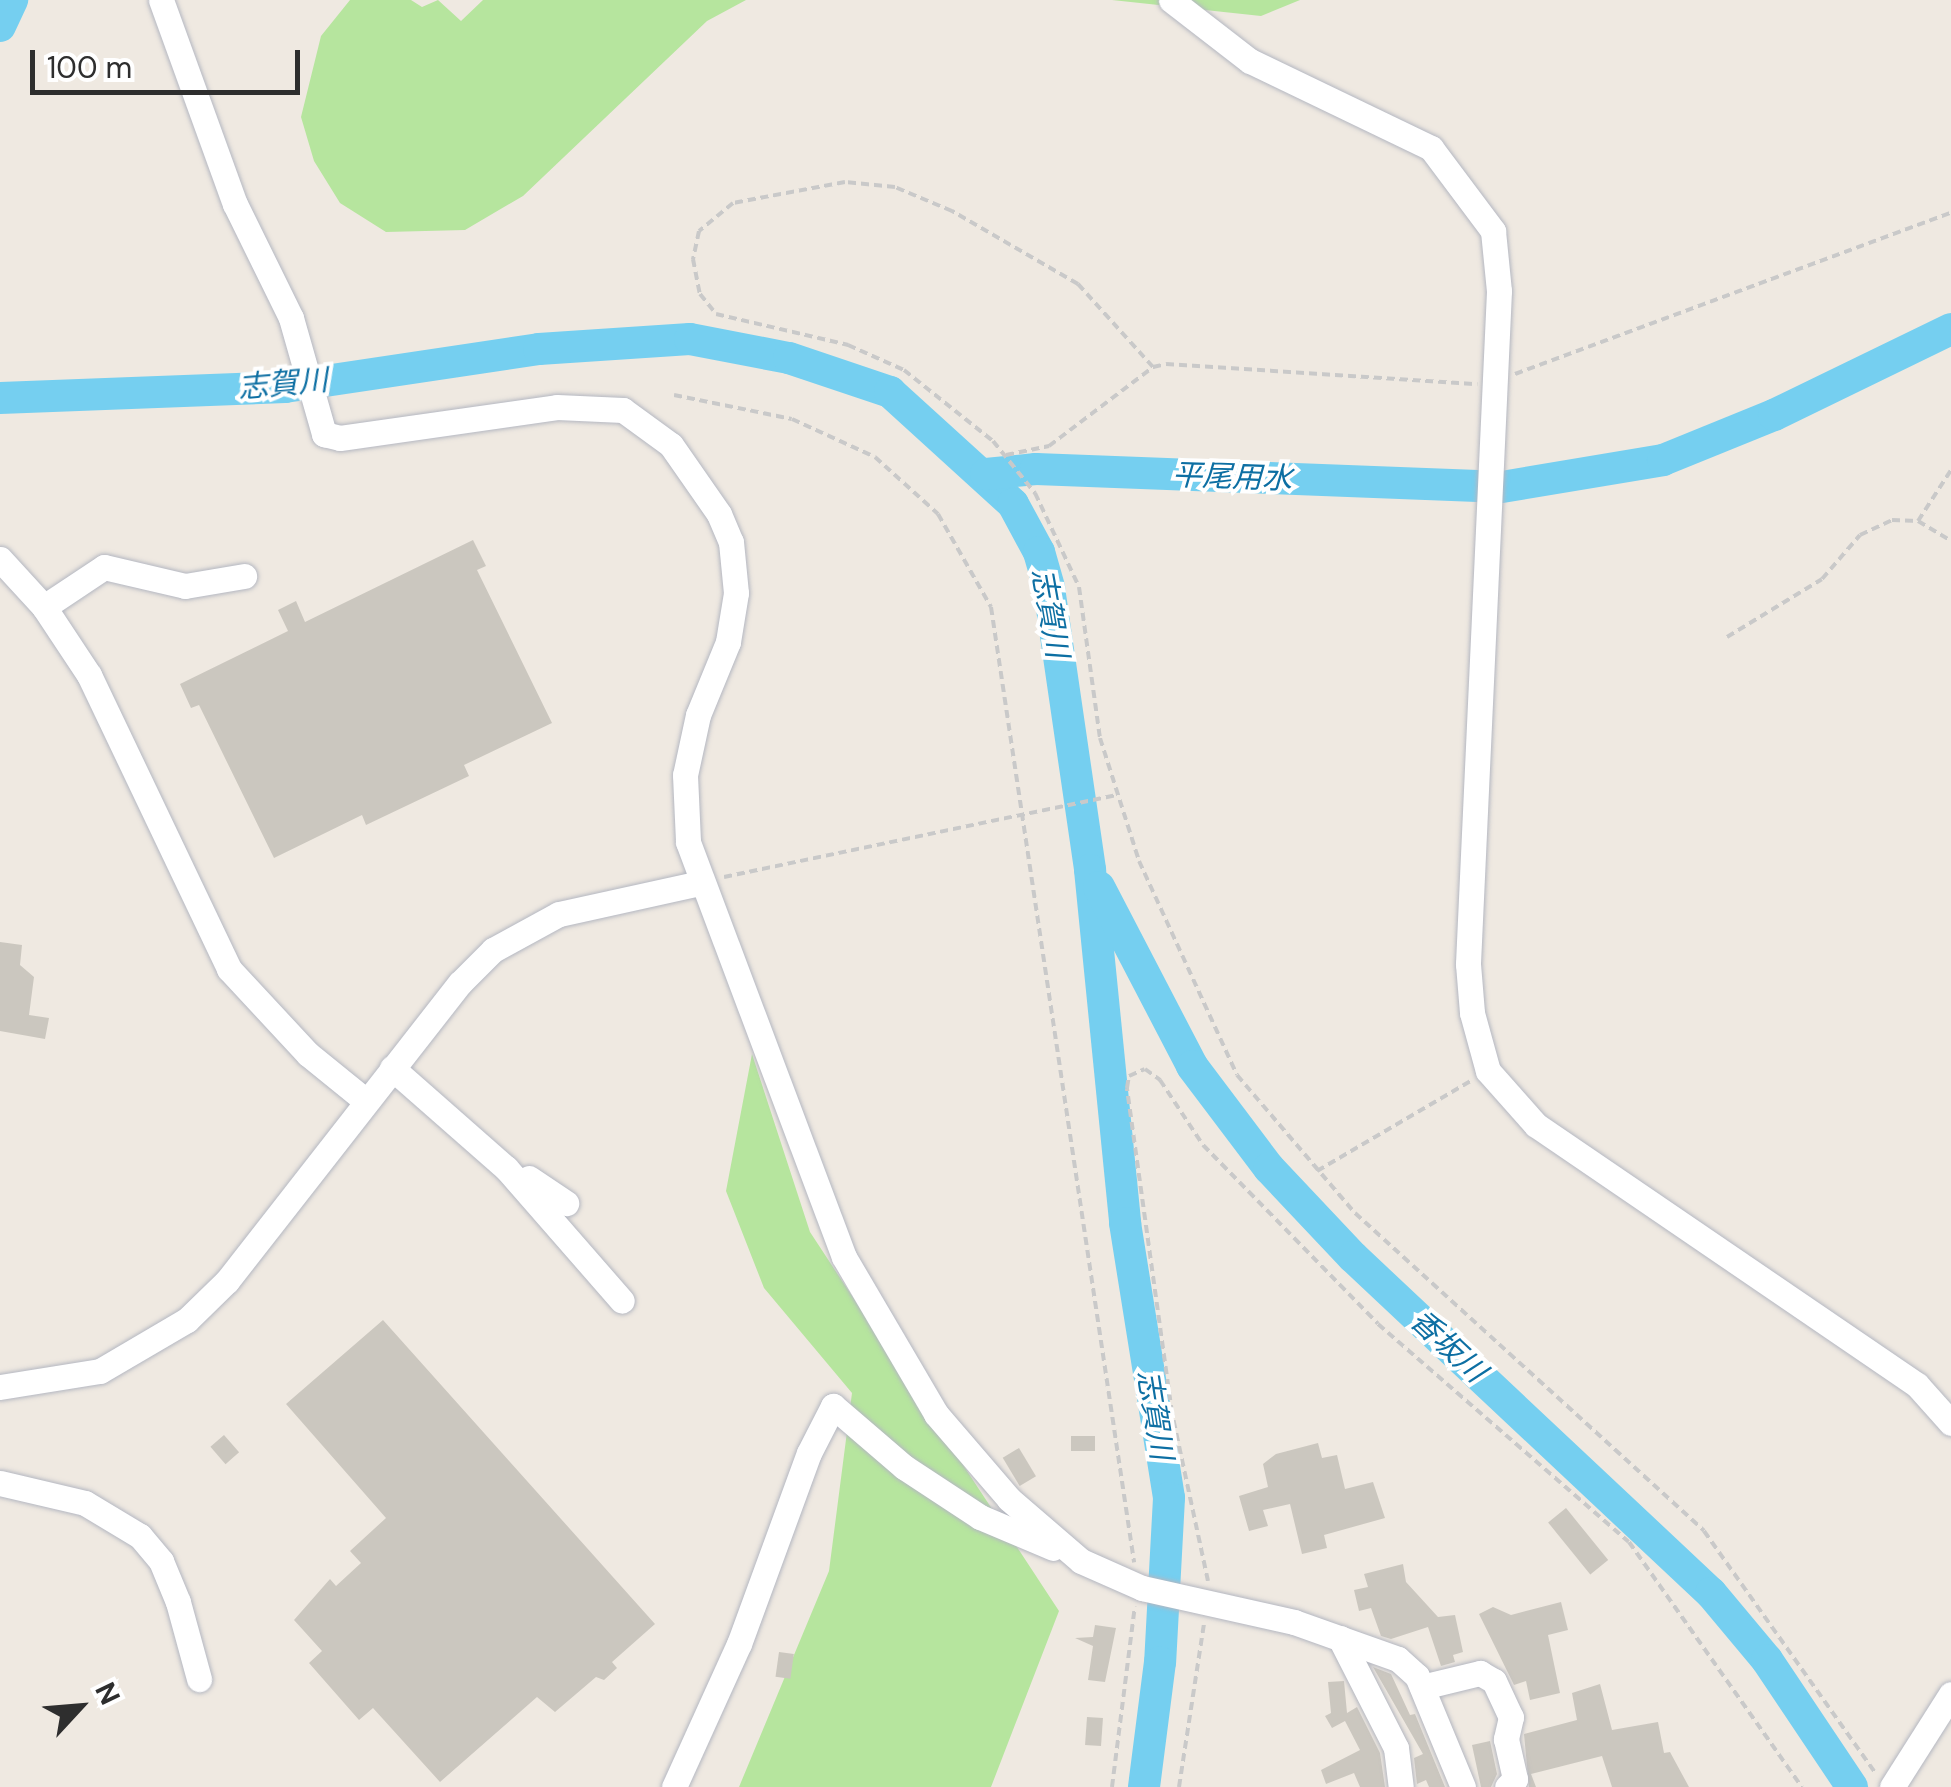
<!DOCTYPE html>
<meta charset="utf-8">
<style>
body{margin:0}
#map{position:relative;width:1951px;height:1787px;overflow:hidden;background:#efe9e1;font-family:"DM Sans","Noto Sans JP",sans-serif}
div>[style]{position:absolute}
.green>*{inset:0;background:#b6e59e}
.river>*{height:32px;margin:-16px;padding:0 16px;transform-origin:16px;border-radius:16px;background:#75cff0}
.building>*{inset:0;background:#cbc7bf;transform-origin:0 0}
.path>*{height:4px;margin-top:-2px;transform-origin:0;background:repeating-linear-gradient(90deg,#c9c9c9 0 8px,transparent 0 13px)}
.roads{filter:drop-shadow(0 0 2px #b4b7c1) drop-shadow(0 0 2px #b4b7c1)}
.minor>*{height:25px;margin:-12.5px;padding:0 12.5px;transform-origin:12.5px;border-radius:12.5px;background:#fff}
span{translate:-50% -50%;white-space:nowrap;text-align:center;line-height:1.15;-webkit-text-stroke:8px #fff;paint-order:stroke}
.water-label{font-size:30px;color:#0d6fa3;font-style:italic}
.north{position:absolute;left:30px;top:1657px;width:100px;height:100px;-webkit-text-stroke:8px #fff;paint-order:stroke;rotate:64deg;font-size:28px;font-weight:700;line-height:40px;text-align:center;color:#2e2e2e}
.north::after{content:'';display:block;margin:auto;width:35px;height:45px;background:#2e2e2e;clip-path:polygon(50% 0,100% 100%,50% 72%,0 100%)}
.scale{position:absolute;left:30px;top:50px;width:270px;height:45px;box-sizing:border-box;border:5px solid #2e2e2e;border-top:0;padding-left:12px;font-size:30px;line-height:35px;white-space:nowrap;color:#2e2e2e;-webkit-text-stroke:8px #fff;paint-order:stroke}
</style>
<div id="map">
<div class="green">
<div style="clip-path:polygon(350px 0,411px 0,422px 7px,438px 0,461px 21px,483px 0,746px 0,707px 21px,523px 196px,465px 230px,386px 232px,340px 203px,314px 161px,301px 117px,321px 36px)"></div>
<div style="clip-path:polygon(1112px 0,1300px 0,1261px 16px)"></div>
<div style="clip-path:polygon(752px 1054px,810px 1232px,1059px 1611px,991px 1787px,739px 1787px,829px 1571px,852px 1393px,764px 1288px,726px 1191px)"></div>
</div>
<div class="river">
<div style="left:0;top:26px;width:29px;rotate:-65deg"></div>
<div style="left:0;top:398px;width:285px;rotate:-2.2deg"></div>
<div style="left:285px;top:387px;width:257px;rotate:-8.5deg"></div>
<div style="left:539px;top:349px;width:151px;rotate:-3.8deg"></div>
<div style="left:690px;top:339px;width:101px;rotate:10.9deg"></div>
<div style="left:789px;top:358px;width:107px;rotate:18.6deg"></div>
<div style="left:890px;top:392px;width:166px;rotate:42.3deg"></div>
<div style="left:1013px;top:504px;width:55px;rotate:61.6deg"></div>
<div style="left:1039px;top:552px;width:37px;rotate:74deg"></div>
<div style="left:1049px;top:588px;width:285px;rotate:81.7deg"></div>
<div style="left:1090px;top:870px;width:355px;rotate:84.3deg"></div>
<div style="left:1125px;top:1223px;width:278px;rotate:80.9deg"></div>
<div style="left:1169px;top:1498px;width:164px;rotate:93.1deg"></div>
<div style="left:1160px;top:1662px;width:126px;rotate:97.3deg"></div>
<div style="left:986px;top:474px;width:50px;rotate:-5.7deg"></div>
<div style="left:1036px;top:469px;width:442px;rotate:2.2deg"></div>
<div style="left:1502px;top:487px;width:163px;rotate:-9.5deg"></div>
<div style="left:1663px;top:460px;width:120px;rotate:-22.1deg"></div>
<div style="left:1774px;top:415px;width:197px;rotate:-25.9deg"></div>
<div style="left:1099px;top:887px;width:202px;rotate:62.5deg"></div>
<div style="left:1192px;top:1066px;width:128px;rotate:53deg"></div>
<div style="left:1269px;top:1168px;width:122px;rotate:46.7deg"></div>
<div style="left:1353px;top:1257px;width:491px;rotate:43.2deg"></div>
<div style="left:1711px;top:1593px;width:87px;rotate:50.1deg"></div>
<div style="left:1767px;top:1660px;width:153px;rotate:56.2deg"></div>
</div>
<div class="building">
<div style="clip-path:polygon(473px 540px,486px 566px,477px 570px,552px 723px,464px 765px,469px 776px,366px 825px,362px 815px,274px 858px,199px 705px,191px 708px,180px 684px,288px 631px,278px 610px,296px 601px,305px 622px)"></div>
<div style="clip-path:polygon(0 942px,22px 945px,20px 965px,34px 977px,29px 1015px,49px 1018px,45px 1039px,0 1031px)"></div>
<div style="clip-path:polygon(383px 1320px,655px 1624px,612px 1662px,617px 1668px,604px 1680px,596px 1677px,555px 1712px,537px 1697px,440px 1782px,373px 1708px,359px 1720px,309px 1663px,322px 1651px,294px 1620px,330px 1579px,336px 1586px,361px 1563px,350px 1551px,386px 1518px,286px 1404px)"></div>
<div style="left:224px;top:1435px;width:23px;height:18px;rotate:49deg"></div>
<div style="left:1071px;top:1436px;width:24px;height:15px"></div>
<div style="clip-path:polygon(1318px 1443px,1322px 1458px,1337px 1455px,1345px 1489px,1373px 1482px,1385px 1518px,1324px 1535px,1327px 1548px,1302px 1554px,1290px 1504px,1263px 1510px,1268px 1526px,1249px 1531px,1239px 1496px,1268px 1487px,1263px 1464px,1276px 1454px)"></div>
<div style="left:1019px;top:1448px;width:33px;height:19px;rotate:59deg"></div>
<div style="left:1566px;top:1508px;width:67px;height:23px;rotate:51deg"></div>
<div style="clip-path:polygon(1403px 1564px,1406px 1582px,1438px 1617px,1455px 1615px,1463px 1652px,1453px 1655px,1455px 1662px,1441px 1666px,1428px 1627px,1391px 1639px,1381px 1636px,1371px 1608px,1359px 1611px,1354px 1590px,1368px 1587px,1364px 1574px)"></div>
<div style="clip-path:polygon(1561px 1602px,1568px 1630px,1548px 1635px,1560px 1693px,1530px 1700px,1526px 1681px,1514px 1685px,1479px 1614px,1493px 1607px,1511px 1615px)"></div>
<div style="clip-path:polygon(1095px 1625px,1116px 1628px,1105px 1682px,1088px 1680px,1093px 1646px,1075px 1638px,1093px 1637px)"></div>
<div style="left:779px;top:1652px;width:15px;height:25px;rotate:8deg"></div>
<div style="clip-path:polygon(1373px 1667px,1391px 1674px,1410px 1715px,1415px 1714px,1445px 1787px,1429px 1787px,1426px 1780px,1417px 1784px,1414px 1758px,1423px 1754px)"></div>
<div style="clip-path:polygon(1344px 1681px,1347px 1713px,1357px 1707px,1380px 1753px,1385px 1787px,1360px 1787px,1354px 1773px,1326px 1784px,1321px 1770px,1360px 1750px,1345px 1721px,1332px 1728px,1325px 1716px,1331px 1713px,1328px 1682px)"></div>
<div style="clip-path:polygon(1600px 1684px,1612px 1730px,1658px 1722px,1664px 1753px,1670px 1752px,1689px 1787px,1612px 1787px,1602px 1756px,1531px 1774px,1536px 1787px,1529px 1787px,1524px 1734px,1577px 1720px,1572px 1693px)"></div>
<div style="left:1087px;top:1717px;width:16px;height:28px;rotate:4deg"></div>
<div style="clip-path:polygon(1490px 1741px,1497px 1774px,1491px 1787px,1481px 1787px,1472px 1745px)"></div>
</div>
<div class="path">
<div style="left:1153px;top:367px;width:112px;rotate:-132.1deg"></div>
<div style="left:1078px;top:284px;width:146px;rotate:-149.9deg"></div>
<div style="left:952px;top:211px;width:62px;rotate:-157.2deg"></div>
<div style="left:895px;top:187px;width:50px;rotate:-174.3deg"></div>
<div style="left:845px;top:182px;width:114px;rotate:169.4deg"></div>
<div style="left:733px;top:203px;width:44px;rotate:140.5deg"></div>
<div style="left:699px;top:231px;width:29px;rotate:102deg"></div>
<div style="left:693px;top:259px;width:36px;rotate:79deg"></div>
<div style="left:700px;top:294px;width:26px;rotate:51deg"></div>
<div style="left:716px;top:314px;width:136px;rotate:13.2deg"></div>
<div style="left:848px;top:345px;width:61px;rotate:24.1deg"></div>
<div style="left:904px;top:370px;width:114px;rotate:38.6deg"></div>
<div style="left:993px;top:441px;width:67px;rotate:51.1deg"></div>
<div style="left:1035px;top:493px;width:104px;rotate:64.9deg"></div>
<div style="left:1079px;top:587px;width:152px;rotate:82.1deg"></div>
<div style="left:1100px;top:738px;width:129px;rotate:72.4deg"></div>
<div style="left:1139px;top:861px;width:235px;rotate:65.4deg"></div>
<div style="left:1237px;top:1075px;width:182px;rotate:49.5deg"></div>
<div style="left:1355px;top:1213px;width:472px;rotate:42.3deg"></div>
<div style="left:1704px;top:1531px;width:298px;rotate:54.7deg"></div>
<div style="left:1515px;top:374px;width:465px;rotate:-20.3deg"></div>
<div style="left:674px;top:395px;width:120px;rotate:11.5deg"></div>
<div style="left:792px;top:419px;width:91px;rotate:24.6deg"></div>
<div style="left:875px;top:457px;width:85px;rotate:42.1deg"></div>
<div style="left:938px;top:514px;width:107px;rotate:60.3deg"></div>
<div style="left:991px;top:607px;width:966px;rotate:81.48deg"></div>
<div style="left:1006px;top:455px;width:44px;rotate:-11.8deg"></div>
<div style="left:1049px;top:446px;width:131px;rotate:-37.2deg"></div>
<div style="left:1153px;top:367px;width:13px;rotate:-13deg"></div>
<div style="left:1166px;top:364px;width:312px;rotate:3.7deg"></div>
<div style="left:1918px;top:521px;width:61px;rotate:-57.1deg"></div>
<div style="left:1727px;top:637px;width:111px;rotate:-31.4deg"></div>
<div style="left:1822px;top:579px;width:58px;rotate:-49.2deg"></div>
<div style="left:1860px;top:535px;width:35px;rotate:-25deg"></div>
<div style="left:1892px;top:520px;width:26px;rotate:2deg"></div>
<div style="left:1918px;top:521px;width:39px;rotate:31deg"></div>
<div style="left:724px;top:877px;width:400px;rotate:-11.8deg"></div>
<div style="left:1317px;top:1171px;width:180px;rotate:-30.4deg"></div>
<div style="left:1208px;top:1581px;width:172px;rotate:-102.1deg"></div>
<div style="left:1172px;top:1413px;width:328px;rotate:-97.9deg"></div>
<div style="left:1127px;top:1088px;width:12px;rotate:-81deg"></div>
<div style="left:1129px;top:1076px;width:17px;rotate:-24deg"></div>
<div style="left:1145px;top:1069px;width:19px;rotate:36deg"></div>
<div style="left:1160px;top:1080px;width:78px;rotate:56.5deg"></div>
<div style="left:1203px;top:1145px;width:250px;rotate:45.6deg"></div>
<div style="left:1378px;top:1324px;width:332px;rotate:41deg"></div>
<div style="left:1629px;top:1542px;width:300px;rotate:54.8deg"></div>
<div style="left:1112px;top:1787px;width:182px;rotate:-82.8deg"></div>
<div style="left:1179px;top:1787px;width:165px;rotate:-81.3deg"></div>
</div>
<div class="roads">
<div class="minor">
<div style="left:161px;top:0;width:217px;rotate:70.1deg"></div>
<div style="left:235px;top:204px;width:127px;rotate:63.8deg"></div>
<div style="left:291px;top:318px;width:121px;rotate:74.1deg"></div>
<div style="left:324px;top:434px;width:16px;rotate:14deg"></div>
<div style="left:340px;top:438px;width:219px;rotate:-8.1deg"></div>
<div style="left:557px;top:407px;width:66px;rotate:2.6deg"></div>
<div style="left:623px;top:410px;width:59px;rotate:36.1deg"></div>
<div style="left:671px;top:445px;width:84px;rotate:55.2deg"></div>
<div style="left:719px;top:514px;width:30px;rotate:67deg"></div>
<div style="left:731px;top:542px;width:51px;rotate:84.4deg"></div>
<div style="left:736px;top:593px;width:50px;rotate:99.3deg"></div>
<div style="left:728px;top:642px;width:79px;rotate:112.3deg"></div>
<div style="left:698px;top:715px;width:61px;rotate:102.2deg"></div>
<div style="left:685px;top:775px;width:67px;rotate:87.4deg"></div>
<div style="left:688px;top:842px;width:443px;rotate:69.4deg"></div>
<div style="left:844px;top:1257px;width:182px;rotate:59.6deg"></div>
<div style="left:936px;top:1414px;width:112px;rotate:49.3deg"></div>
<div style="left:1009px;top:1499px;width:95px;rotate:40.7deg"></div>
<div style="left:1081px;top:1561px;width:67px;rotate:23.9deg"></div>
<div style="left:1142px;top:1588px;width:156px;rotate:12.6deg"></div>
<div style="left:1294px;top:1622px;width:110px;rotate:19.6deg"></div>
<div style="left:1398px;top:1659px;width:25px;rotate:42deg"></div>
<div style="left:1417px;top:1676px;width:120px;rotate:67.5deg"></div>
<div style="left:1171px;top:0;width:100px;rotate:37.7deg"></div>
<div style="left:1250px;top:61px;width:201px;rotate:25.7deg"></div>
<div style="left:1431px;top:148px;width:104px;rotate:53.2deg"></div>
<div style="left:1493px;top:231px;width:60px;rotate:84.3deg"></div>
<div style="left:1499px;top:291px;width:674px;rotate:92.64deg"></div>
<div style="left:1468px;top:964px;width:49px;rotate:85.3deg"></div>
<div style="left:1472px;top:1013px;width:60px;rotate:74.6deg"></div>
<div style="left:1488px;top:1071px;width:72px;rotate:48.4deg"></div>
<div style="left:1536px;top:1125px;width:461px;rotate:34.3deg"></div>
<div style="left:1917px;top:1385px;width:51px;rotate:48.2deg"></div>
<div style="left:0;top:559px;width:65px;rotate:47.5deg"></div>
<div style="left:44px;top:607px;width:82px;rotate:56.5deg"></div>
<div style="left:89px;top:675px;width:326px;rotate:64.5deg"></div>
<div style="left:229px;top:969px;width:116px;rotate:47.1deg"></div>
<div style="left:308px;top:1054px;width:75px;rotate:39deg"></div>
<div style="left:44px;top:607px;width:72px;rotate:-33.7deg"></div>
<div style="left:104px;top:567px;width:83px;rotate:13.2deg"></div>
<div style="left:185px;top:586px;width:60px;rotate:-9.6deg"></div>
<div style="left:392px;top:1068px;width:152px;rotate:41.3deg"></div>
<div style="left:506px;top:1168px;width:176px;rotate:48.9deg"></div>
<div style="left:529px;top:1178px;width:45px;rotate:34deg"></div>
<div style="left:0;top:1387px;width:101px;rotate:-9.1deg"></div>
<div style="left:100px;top:1371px;width:101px;rotate:-30.4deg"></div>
<div style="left:187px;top:1320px;width:56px;rotate:-44.3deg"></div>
<div style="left:227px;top:1281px;width:378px;rotate:-52deg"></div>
<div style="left:460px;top:983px;width:47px;rotate:-45deg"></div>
<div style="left:493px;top:950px;width:75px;rotate:-28.6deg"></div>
<div style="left:559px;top:914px;width:144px;rotate:-12.4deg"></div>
<div style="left:0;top:1483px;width:87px;rotate:13.2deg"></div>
<div style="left:85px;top:1503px;width:64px;rotate:31deg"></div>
<div style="left:140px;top:1536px;width:33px;rotate:50deg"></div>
<div style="left:161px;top:1561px;width:44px;rotate:67.5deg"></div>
<div style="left:178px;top:1602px;width:80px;rotate:74.7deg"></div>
<div style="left:1340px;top:1638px;width:123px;rotate:63deg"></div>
<div style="left:1396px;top:1748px;width:39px;rotate:83deg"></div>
<div style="left:1422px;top:1687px;width:60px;rotate:-13.6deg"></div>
<div style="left:1480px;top:1673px;width:16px;rotate:30deg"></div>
<div style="left:1494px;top:1681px;width:40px;rotate:65deg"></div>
<div style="left:1511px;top:1717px;width:23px;rotate:103deg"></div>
<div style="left:1506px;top:1739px;width:41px;rotate:77.3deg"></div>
<div style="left:1515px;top:1779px;width:11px;rotate:135deg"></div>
<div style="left:674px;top:1787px;width:157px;rotate:-65.6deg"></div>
<div style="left:739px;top:1644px;width:203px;rotate:-69.9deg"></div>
<div style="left:809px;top:1453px;width:53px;rotate:-62.9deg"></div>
<div style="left:833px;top:1406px;width:94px;rotate:40.7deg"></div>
<div style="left:904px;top:1467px;width:91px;rotate:33.3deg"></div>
<div style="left:980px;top:1517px;width:79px;rotate:23deg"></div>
<div style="left:1892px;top:1787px;width:110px;rotate:-57.6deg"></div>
</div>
</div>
<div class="water-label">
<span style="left:283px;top:384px;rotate:-5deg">志賀川</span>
<span style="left:1232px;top:477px;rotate:2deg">平尾用水</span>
<span style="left:1050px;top:613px;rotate:80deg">志賀川</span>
<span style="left:1448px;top:1346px;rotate:43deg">香坂川</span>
<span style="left:1155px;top:1415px;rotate:81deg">志賀川</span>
</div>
<div class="north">N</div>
<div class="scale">100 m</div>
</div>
